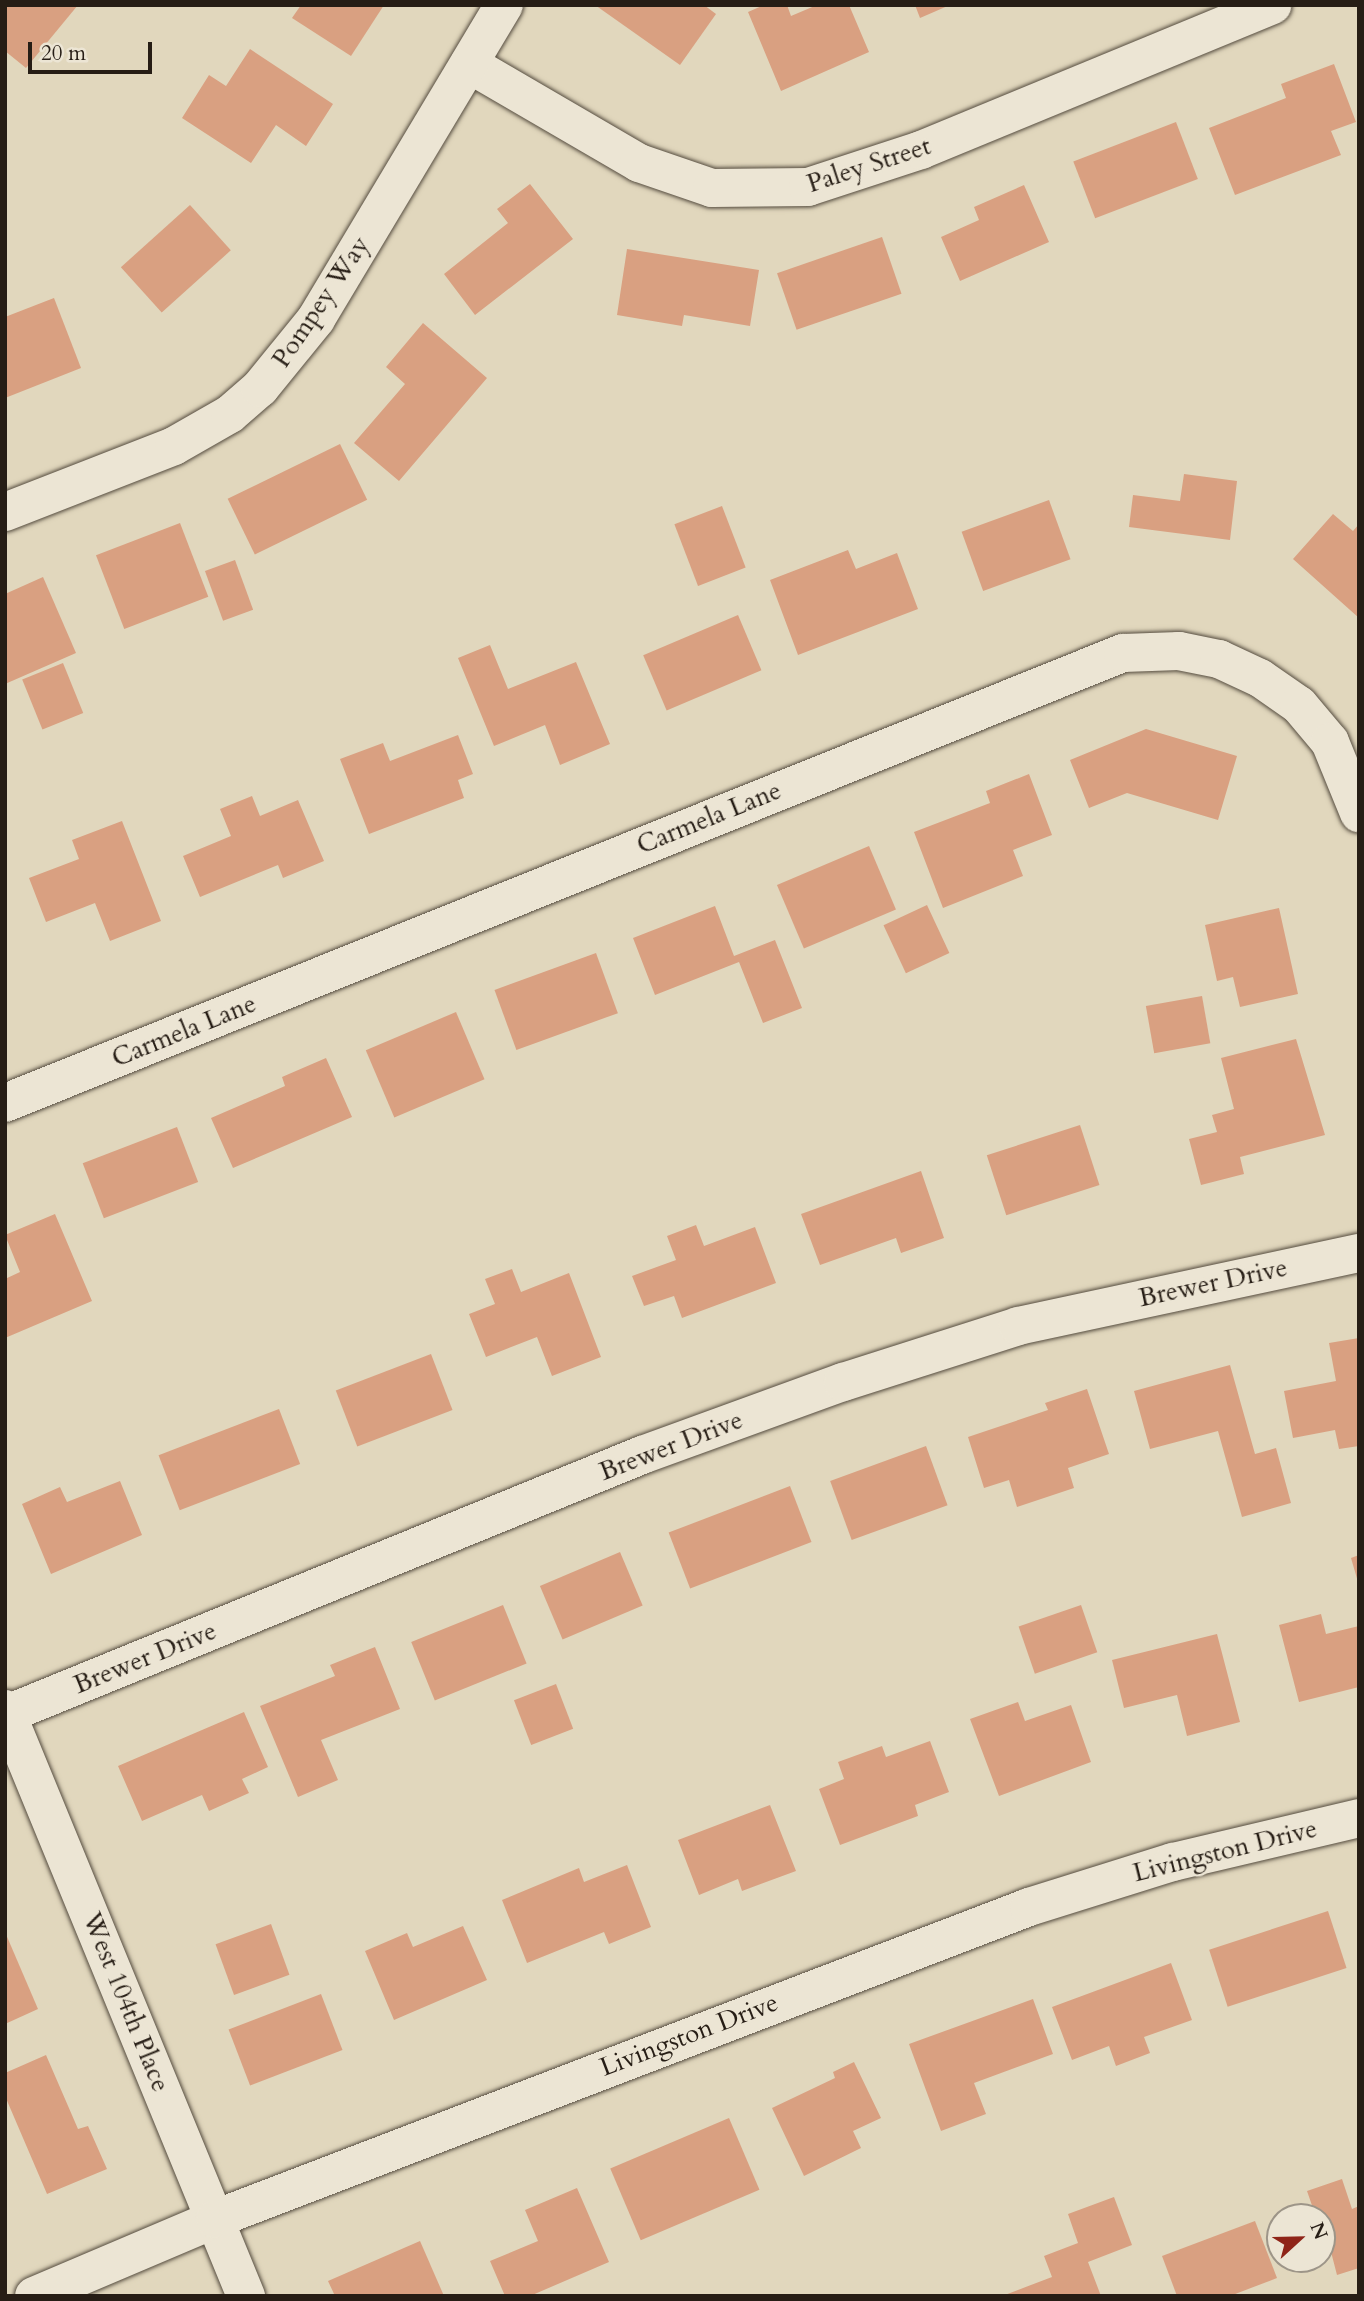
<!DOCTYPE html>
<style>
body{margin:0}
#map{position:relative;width:1364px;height:2301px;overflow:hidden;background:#e1d7bd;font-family:Cardo,serif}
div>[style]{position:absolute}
.building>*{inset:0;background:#d9a081;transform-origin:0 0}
.roads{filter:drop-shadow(0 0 2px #554c3f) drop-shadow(0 0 2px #554c3f)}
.street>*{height:38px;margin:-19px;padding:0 19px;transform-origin:19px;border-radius:19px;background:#ece5d4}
span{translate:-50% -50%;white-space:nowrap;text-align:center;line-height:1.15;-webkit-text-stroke:5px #ece5d4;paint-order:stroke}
.street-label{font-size:26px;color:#261d15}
.frame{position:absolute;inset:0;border:7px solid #261d15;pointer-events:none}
.north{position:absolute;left:1266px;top:2203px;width:70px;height:70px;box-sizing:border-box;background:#ece5d4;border:2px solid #9d9588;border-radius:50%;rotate:68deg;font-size:19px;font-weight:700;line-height:28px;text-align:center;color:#261d15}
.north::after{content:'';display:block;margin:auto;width:24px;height:32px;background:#8f2418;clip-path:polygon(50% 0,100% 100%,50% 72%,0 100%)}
.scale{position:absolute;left:28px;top:42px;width:124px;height:32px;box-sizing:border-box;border:4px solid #261d15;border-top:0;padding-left:9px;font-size:21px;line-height:24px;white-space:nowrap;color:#261d15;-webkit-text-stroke:5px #ece5d4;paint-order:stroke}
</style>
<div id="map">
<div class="building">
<div style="clip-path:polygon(5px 5px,78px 5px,26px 68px,5px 51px)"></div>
<div style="clip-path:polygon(301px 5px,384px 5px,351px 56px,292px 18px)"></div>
<div style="clip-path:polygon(595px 5px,704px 5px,716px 14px,680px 65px)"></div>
<div style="clip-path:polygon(764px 5px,787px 5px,791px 16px,817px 5px,849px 5px,869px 52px,781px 91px,748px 12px)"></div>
<div style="clip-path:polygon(915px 5px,950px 5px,920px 18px)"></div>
<div style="clip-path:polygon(250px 49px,333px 104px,306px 146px,276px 125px,251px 163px,182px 118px,209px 75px,226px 86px)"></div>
<div style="clip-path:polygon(1334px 64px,1356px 122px,1331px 131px,1341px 155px,1235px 195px,1209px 128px,1286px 98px,1281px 84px)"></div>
<div style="left:1176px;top:122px;width:61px;height:110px;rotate:69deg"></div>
<div style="clip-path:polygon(530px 184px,573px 239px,475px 315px,444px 274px,508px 223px,497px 209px)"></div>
<div style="clip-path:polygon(1024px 185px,1049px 242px,960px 281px,941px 237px,979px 220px,974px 207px)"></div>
<div style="left:190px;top:205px;width:61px;height:93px;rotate:48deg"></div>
<div style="left:882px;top:237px;width:60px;height:111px;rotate:71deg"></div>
<div style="clip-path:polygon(627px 249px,759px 270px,750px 326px,684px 315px,682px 326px,617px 315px)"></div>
<div style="clip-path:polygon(54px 298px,81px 368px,5px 398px,5px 317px)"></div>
<div style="clip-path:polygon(423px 323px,487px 378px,399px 481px,354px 443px,405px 384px,386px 367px)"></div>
<div style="left:340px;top:444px;width:62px;height:125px;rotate:64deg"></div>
<div style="clip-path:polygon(1184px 474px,1237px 481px,1230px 540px,1129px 527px,1133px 495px,1180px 501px)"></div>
<div style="left:1049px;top:500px;width:63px;height:93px;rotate:70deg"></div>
<div style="left:722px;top:506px;width:66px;height:51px;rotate:69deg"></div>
<div style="clip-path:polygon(1333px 514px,1353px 531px,1359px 524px,1359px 618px,1293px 559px)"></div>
<div style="left:180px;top:523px;width:79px;height:90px;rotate:69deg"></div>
<div style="clip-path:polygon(848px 550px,856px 569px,897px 553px,918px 609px,798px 655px,770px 580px)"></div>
<div style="left:235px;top:560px;width:53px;height:32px;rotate:70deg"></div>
<div style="clip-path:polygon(43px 577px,76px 653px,5px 684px,5px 594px)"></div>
<div style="left:738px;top:615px;width:60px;height:103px;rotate:67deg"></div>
<div style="clip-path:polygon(490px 645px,508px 689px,576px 662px,610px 744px,560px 765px,545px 725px,494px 746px,458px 658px)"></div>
<div style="left:63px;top:663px;width:54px;height:44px;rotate:68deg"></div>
<div style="clip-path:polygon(1146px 729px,1237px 756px,1218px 820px,1127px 793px,1089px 808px,1070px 760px)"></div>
<div style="clip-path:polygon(458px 735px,473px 774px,458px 780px,464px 798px,369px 834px,340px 759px,383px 743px,390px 761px)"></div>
<div style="clip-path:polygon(1029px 774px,1052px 835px,1013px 850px,1023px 876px,943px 908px,914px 832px,990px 803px,986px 791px)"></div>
<div style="clip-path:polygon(252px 796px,260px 816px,298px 800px,324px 861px,283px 878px,278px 865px,200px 897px,183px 856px,231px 836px,220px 809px)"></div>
<div style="clip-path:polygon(122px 821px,161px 921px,110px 941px,95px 903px,46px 922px,29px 878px,79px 859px,72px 840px)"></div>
<div style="left:869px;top:846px;width:69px;height:100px;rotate:67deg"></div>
<div style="left:927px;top:905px;width:53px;height:48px;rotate:65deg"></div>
<div style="clip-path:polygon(715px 906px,734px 956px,775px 940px,802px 1008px,763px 1023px,739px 962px,655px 995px,633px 938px)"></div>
<div style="clip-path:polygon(1279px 908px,1298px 994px,1240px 1007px,1233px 977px,1217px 981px,1205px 925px)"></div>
<div style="left:596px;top:953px;width:64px;height:108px;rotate:70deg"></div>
<div style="left:1202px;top:996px;width:48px;height:57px;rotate:80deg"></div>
<div style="left:456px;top:1012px;width:73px;height:98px;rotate:67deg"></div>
<div style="clip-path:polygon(1296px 1039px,1325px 1135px,1240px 1157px,1244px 1174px,1201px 1185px,1189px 1139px,1217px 1132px,1212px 1115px,1234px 1109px,1221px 1058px)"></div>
<div style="clip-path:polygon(326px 1058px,352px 1117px,233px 1168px,211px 1118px,285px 1086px,282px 1077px)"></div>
<div style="left:1080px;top:1125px;width:63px;height:98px;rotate:72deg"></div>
<div style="left:177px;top:1127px;width:59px;height:101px;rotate:69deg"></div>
<div style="clip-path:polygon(921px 1171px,944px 1238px,901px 1253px,896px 1238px,820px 1265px,801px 1214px)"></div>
<div style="clip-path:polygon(55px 1214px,92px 1301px,5px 1338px,5px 1279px,20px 1272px,5px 1235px)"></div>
<div style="clip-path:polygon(696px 1225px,704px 1246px,755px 1227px,776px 1283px,682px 1318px,674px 1296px,644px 1306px,632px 1276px,676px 1260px,667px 1236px)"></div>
<div style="clip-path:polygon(512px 1269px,521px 1292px,569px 1273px,601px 1357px,552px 1376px,537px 1337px,486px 1357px,469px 1314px,495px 1304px,485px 1279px)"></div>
<div style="clip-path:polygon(1359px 1338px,1359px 1446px,1339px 1449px,1335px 1430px,1293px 1438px,1284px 1391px,1336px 1381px,1329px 1343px)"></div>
<div style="left:431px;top:1354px;width:60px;height:102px;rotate:69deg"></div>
<div style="clip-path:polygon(1230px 1365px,1255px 1454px,1276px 1448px,1291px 1503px,1242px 1517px,1218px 1431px,1150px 1449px,1134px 1391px)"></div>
<div style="clip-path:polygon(1087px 1389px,1109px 1454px,1068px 1468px,1074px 1488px,1017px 1507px,1009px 1480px,984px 1488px,968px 1437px,1048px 1410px,1045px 1403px)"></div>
<div style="left:279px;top:1409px;width:59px;height:129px;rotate:69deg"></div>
<div style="left:926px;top:1446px;width:63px;height:102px;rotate:70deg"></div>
<div style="clip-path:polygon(120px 1481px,142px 1535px,51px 1574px,22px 1504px,60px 1487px,67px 1502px)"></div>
<div style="left:790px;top:1486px;width:60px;height:130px;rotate:69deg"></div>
<div style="left:620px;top:1552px;width:58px;height:87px;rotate:67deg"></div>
<div style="clip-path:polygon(1359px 1555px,1359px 1582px,1358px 1582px,1351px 1558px)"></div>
<div style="left:503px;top:1605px;width:63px;height:99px;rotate:68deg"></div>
<div style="left:1081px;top:1605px;width:50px;height:66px;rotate:71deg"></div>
<div style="clip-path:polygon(1321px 1614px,1326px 1634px,1359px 1626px,1359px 1687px,1299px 1702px,1279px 1625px)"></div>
<div style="clip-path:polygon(1217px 1634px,1240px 1722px,1187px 1736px,1177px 1695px,1124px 1708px,1112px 1660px)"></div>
<div style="clip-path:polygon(375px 1647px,400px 1709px,321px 1740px,338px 1780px,298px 1797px,260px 1706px,335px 1676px,330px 1665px)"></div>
<div style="left:556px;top:1684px;width:48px;height:45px;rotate:69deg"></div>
<div style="clip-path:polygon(1018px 1702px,1025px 1721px,1071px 1705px,1091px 1762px,999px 1796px,970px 1719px)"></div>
<div style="clip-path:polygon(244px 1712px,268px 1767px,242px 1779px,249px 1793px,209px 1811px,202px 1795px,142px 1821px,118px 1766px)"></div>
<div style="clip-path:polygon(930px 1741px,949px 1792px,915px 1805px,918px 1816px,840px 1845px,819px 1789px,844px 1779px,838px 1762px,882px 1746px,886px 1757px)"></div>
<div style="clip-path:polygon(770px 1805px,796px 1871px,742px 1891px,738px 1879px,699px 1895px,678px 1840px)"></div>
<div style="clip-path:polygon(627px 1865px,651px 1927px,609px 1944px,604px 1932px,527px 1963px,502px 1900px,579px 1868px,584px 1882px)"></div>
<div style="left:1328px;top:1911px;width:60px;height:125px;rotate:72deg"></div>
<div style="left:271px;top:1924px;width:54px;height:59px;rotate:70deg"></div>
<div style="clip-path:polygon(463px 1926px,487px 1980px,394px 2020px,365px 1951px,407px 1933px,413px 1947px)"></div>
<div style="clip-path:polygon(5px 1932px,38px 2009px,5px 2024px)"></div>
<div style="clip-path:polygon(1171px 1963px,1192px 2020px,1144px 2037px,1150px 2053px,1116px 2066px,1109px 2046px,1072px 2060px,1052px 2007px)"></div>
<div style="left:321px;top:1994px;width:60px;height:99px;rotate:69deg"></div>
<div style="clip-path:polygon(1033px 1999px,1053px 2054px,974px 2083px,986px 2114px,941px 2131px,909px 2044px)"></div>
<div style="clip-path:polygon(46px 2055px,78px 2129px,88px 2126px,107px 2169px,47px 2194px,5px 2096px,5px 2073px)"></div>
<div style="clip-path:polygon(854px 2062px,881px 2118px,853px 2131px,861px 2148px,804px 2176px,772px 2108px,835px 2078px,833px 2072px)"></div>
<div style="left:729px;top:2118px;width:78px;height:129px;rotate:67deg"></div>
<div style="clip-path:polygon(1342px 2179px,1352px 2209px,1359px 2206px,1359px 2268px,1337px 2275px,1322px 2217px,1316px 2217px,1307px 2191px)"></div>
<div style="clip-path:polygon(577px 2188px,609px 2262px,530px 2296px,505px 2296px,490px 2261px,538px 2241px,525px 2210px)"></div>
<div style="clip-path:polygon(1114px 2197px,1132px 2245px,1088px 2262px,1101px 2296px,1002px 2296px,1052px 2277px,1044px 2256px,1078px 2243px,1068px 2214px)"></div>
<div style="clip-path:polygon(1255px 2221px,1277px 2278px,1230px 2296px,1177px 2296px,1162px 2256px)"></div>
<div style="clip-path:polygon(420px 2241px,444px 2296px,335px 2296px,328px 2281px)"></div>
</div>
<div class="roads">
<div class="street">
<div style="left:469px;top:64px;width:197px;rotate:30.2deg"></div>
<div style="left:639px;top:163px;width:77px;rotate:18.9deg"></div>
<div style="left:712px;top:188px;width:96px;rotate:-0.6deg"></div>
<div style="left:808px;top:187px;width:119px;rotate:-18.1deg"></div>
<div style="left:921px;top:150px;width:380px;rotate:-22.4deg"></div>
<div style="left:5px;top:512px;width:181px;rotate:-21.3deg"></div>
<div style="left:174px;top:446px;width:64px;rotate:-29.7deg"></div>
<div style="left:230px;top:414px;width:40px;rotate:-41deg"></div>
<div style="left:260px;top:388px;width:89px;rotate:-50.9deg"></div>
<div style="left:316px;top:319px;width:366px;rotate:-59.1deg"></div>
<div style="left:5px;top:1103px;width:1205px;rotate:-21.93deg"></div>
<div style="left:1123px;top:653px;width:56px;rotate:-2deg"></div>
<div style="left:1179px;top:651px;width:41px;rotate:11.3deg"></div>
<div style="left:1219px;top:659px;width:45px;rotate:24.9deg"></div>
<div style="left:1260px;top:678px;width:47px;rotate:34.7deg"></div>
<div style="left:1299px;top:705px;width:48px;rotate:50deg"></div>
<div style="left:1330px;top:742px;width:77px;rotate:67.8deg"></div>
<div style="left:5px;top:1709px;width:635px;rotate:67.68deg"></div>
<div style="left:7px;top:1714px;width:686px;rotate:-22.19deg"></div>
<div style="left:642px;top:1455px;width:214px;rotate:-20deg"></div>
<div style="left:843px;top:1382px;width:184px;rotate:-17.7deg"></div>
<div style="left:1018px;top:1326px;width:349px;rotate:-12.1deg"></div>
<div style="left:34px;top:2296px;width:197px;rotate:-23deg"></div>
<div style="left:215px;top:2219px;width:872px;rotate:-20.97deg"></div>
<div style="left:1029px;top:1907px;width:151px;rotate:-17.4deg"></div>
<div style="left:1173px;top:1862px;width:191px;rotate:-13.3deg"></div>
</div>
</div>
<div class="street-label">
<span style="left:869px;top:165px;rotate:-18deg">Paley Street</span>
<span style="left:321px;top:302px;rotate:-56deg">Pompey Way</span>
<span style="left:709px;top:818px;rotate:-22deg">Carmela Lane</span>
<span style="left:184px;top:1031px;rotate:-22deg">Carmela Lane</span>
<span style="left:1213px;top:1283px;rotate:-12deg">Brewer Drive</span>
<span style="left:671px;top:1446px;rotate:-21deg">Brewer Drive</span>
<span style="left:145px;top:1658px;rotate:-22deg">Brewer Drive</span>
<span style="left:1225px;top:1851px;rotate:-14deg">Livingston Drive</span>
<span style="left:126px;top:2002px;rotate:68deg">West 104th Place</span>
<span style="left:689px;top:2035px;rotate:-21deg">Livingston Drive</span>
</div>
<div class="frame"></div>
<div class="north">N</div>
<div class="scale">20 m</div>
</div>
